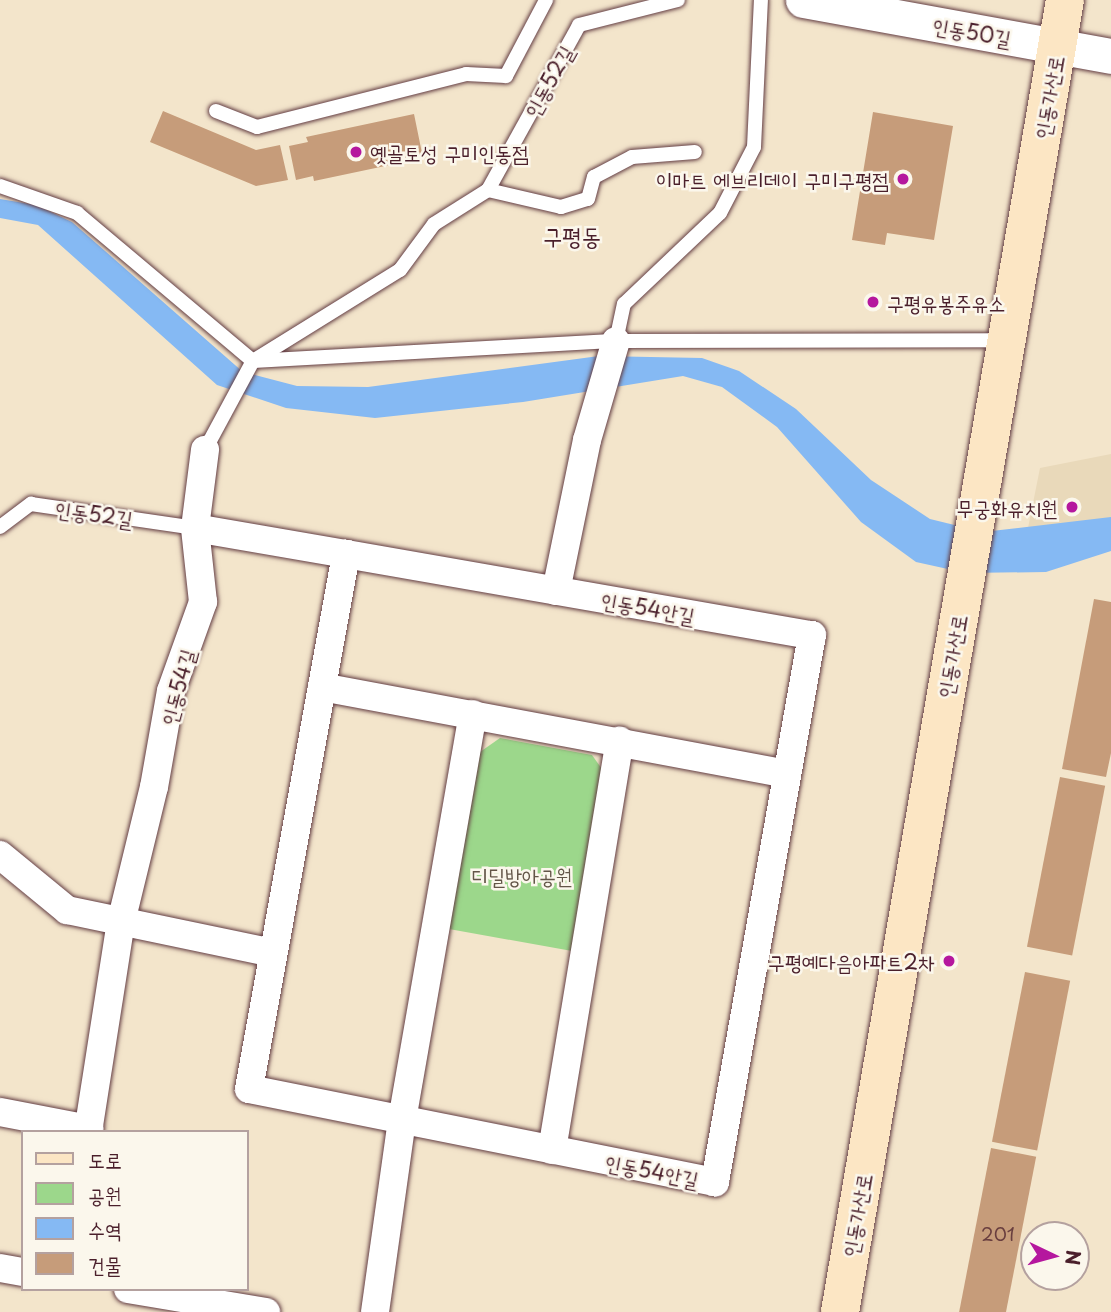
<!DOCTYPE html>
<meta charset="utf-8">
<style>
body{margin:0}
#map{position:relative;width:1111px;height:1312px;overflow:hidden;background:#f3e5cb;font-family:"Playpen Sans","Poor Story",sans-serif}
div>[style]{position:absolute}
.built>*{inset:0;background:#e9d9ba}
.green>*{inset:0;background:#9cd78b}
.water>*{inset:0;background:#85b9f3}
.building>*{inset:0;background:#c69c7a;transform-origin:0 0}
.roads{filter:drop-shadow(0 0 2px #633d43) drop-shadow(0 0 2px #633d43)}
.service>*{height:14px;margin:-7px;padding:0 7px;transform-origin:7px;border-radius:7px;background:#fff}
.minor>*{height:28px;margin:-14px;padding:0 14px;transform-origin:14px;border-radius:14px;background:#fff}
.tertiary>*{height:35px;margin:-17.5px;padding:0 17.5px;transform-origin:17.5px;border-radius:17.5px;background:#fff}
.secondary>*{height:38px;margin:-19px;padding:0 19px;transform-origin:19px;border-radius:19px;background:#fce6c4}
.dots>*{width:19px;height:19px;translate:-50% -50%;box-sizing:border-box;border:4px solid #fbf7ec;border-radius:50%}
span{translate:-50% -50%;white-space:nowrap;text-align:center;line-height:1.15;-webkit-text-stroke:5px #fbf7ec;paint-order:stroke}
.number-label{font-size:18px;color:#693e3f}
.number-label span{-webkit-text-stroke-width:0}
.street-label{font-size:21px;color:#4a1f2b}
.poi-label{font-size:21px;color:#4a1f2b}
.left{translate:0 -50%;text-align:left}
.right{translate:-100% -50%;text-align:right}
.park-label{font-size:21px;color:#635648}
.quarter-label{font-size:24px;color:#4a1f2b}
.legend{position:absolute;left:21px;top:1130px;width:228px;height:161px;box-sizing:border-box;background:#fbf7ec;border:2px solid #b4a19f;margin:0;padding:9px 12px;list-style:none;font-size:21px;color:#4a1f2b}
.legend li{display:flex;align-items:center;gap:14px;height:35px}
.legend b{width:35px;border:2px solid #b4a19f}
.north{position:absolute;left:1020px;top:1221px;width:70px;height:70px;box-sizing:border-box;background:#fbf7ec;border:2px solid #b4a19f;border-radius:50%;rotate:95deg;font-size:19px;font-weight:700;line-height:28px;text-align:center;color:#4a1f2b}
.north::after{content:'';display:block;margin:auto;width:24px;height:32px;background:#b5179e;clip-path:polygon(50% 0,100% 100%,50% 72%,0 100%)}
</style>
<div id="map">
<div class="built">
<div style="clip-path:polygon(1111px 454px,1111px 546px,1021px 563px,1040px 468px)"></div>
</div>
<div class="green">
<div style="clip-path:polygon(500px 738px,592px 755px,602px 769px,572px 951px,449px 929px,480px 752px)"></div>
</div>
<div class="water">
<div style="clip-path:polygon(0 199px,36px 205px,72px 222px,243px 372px,297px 386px,368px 387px,599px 356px,702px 358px,739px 371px,796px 409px,871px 480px,930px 519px,983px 532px,1111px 517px,1111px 551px,1046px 572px,966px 573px,916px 562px,861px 522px,777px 427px,722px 387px,683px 376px,523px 402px,375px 418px,286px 408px,217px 385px,38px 225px,0 218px)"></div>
</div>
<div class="building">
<div style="clip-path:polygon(163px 111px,256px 150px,280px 145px,288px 180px,256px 186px,150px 142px)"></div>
<div style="clip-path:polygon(873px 112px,953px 126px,934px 240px,887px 233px,885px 245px,852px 240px)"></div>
<div style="clip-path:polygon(414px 114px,423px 158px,314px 181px,313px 176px,296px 180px,289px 146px,308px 142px,306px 137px)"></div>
<div style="clip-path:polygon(1094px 599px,1111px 602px,1111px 753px,1106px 777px,1062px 769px)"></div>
<div style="left:1060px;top:777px;width:46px;height:173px;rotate:11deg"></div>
<div style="left:1025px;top:972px;width:46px;height:173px;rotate:11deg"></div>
<div style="left:991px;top:1148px;width:46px;height:167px;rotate:11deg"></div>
</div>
<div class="roads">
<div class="service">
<div style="left:216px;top:111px;width:44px;rotate:21.3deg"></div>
<div style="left:257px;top:127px;width:216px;rotate:-14.2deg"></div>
<div style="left:466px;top:74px;width:40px;rotate:2.9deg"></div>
<div style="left:506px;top:76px;width:86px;rotate:-62.2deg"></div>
<div style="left:0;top:186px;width:82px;rotate:19.3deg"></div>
<div style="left:77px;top:213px;width:230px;rotate:40.1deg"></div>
<div style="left:253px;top:361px;width:364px;rotate:-3.2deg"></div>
<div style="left:616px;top:341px;width:389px;rotate:-0.1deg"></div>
<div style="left:488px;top:190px;width:75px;rotate:13.1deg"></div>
<div style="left:561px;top:207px;width:28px;rotate:-17deg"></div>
<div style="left:588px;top:199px;width:23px;rotate:-75deg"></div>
<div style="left:594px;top:177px;width:43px;rotate:-27.8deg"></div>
<div style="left:632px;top:157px;width:63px;rotate:-4.5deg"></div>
<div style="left:616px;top:341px;width:38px;rotate:-78deg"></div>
<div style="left:624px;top:304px;width:132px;rotate:-43.5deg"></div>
<div style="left:720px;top:213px;width:74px;rotate:-62.7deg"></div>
<div style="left:754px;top:147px;width:147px;rotate:-87.3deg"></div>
<div style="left:205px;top:450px;width:101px;rotate:-61.7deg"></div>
<div style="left:253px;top:361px;width:173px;rotate:-31.8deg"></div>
<div style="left:400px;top:270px;width:57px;rotate:-53.5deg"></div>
<div style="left:434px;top:224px;width:64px;rotate:-32.2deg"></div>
<div style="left:488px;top:190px;width:188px;rotate:-61.1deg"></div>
<div style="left:579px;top:25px;width:102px;rotate:-14.2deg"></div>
<div style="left:0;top:527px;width:39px;rotate:-37deg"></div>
<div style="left:31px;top:504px;width:166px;rotate:8.3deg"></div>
</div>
<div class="minor">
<div style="left:195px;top:528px;width:153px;rotate:9.8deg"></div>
<div style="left:346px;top:554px;width:473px;rotate:9.9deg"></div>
<div style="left:812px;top:635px;width:556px;rotate:100.06deg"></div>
<div style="left:715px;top:1182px;width:475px;rotate:-168.7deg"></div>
<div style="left:249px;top:1089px;width:544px;rotate:-79.72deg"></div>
<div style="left:556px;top:591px;width:154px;rotate:-78.4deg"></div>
<div style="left:587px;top:440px;width:103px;rotate:-73.7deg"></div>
<div style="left:322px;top:687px;width:473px;rotate:10.6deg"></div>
<div style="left:0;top:855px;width:87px;rotate:39.4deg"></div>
<div style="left:67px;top:910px;width:210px;rotate:11.8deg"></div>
<div style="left:0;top:1112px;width:91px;rotate:10.8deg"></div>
<div style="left:88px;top:1132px;width:213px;rotate:-81.1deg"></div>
<div style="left:121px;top:922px;width:139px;rotate:-76.3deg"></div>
<div style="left:154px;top:787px;width:97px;rotate:-80deg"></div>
<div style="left:171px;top:691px;width:95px;rotate:-70.2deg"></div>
<div style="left:203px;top:602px;width:74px;rotate:-96.2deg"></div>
<div style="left:195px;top:528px;width:79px;rotate:-82.7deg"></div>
<div style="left:552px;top:1150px;width:415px;rotate:-80.6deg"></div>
<div style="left:0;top:1268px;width:23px;rotate:10deg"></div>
<div style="left:128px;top:1289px;width:140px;rotate:9.5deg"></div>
<div style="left:375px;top:1312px;width:194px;rotate:-82deg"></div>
<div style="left:402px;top:1120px;width:412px;rotate:-80.1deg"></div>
</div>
<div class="tertiary">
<div style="left:803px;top:0;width:313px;rotate:10.3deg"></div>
</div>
<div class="secondary">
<div style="left:840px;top:1312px;width:1331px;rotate:-80.27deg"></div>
</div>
</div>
<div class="dots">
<div style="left:356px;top:152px;background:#b5179e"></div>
<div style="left:903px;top:179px;background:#b5179e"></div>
<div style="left:873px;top:302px;background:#b5179e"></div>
<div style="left:1072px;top:507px;background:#b5179e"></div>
<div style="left:949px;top:961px;background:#b5179e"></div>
</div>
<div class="number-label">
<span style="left:998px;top:1234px">201</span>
</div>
<div class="street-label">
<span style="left:972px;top:31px;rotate:10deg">인동50길</span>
<span style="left:548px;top:81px;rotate:-61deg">인동52길</span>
<span style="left:1048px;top:97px;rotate:-80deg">인동가산로</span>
<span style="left:94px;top:513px;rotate:8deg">인동52길</span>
<span style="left:648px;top:607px;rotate:10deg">인동54안길</span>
<span style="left:951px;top:656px;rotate:-80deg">인동가산로</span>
<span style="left:177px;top:687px;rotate:-75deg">인동54길</span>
<span style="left:652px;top:1170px;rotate:11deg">인동54안길</span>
<span style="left:856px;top:1215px;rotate:-80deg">인동가산로</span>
</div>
<div class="poi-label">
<span class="left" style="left:370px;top:152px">옛골토성 구미인동점</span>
<span class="right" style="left:889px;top:179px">이마트 에브리데이 구미구평점</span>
<span class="left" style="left:887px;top:302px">구평유봉주유소</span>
<span class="right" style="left:1058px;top:507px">무궁화유치원</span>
<span class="right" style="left:935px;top:961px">구평예다음아파트2차</span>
</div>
<div class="park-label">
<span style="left:522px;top:875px">디딜방아공원</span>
</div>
<div class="quarter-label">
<span style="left:572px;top:236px">구평동</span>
</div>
<ul class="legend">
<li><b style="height:9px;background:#fce6c4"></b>도로</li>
<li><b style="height:19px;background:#9cd78b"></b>공원</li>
<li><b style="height:19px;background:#85b9f3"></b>수역</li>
<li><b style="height:19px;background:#c69c7a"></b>건물</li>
</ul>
<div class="north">N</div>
</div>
